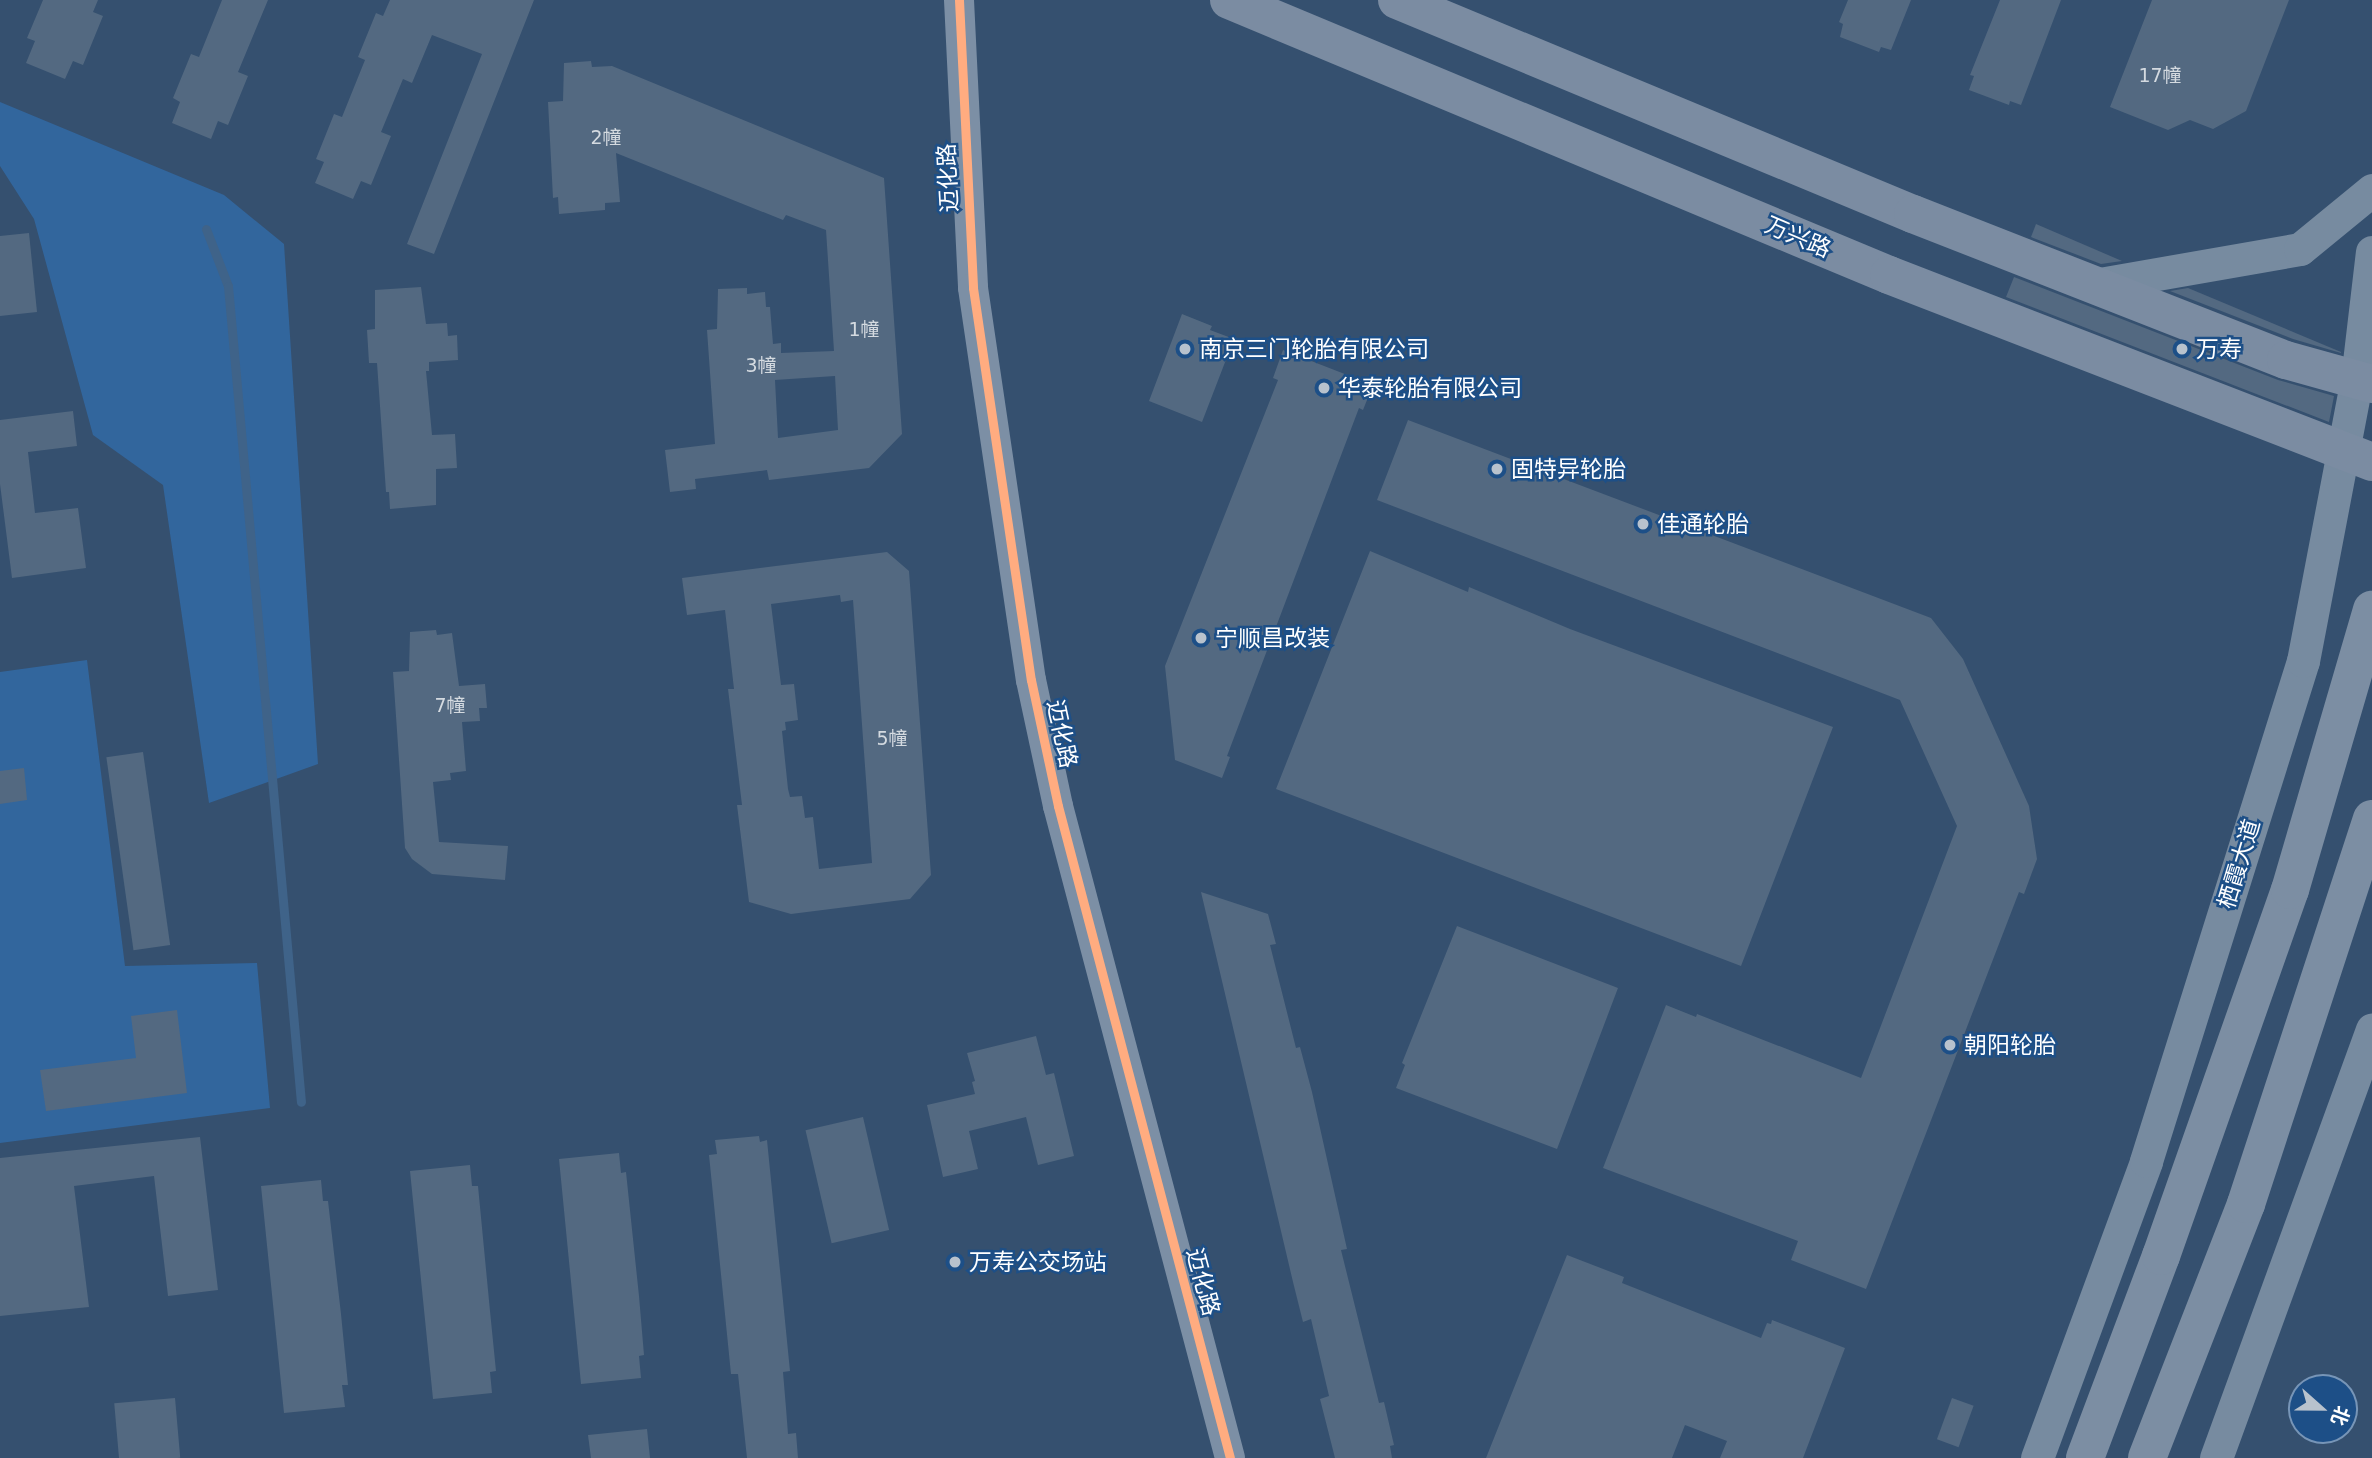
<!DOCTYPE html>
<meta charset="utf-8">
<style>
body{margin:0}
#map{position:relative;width:2372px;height:1458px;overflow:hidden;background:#35506f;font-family:"DejaVu Sans","Noto Sans SC",sans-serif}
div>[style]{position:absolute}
.green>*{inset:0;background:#32669d}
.stream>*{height:9px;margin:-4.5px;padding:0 4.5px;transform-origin:4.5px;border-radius:4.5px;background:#3f6389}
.building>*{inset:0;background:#536981;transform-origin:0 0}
.tertiary>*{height:30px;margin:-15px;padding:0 15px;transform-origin:15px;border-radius:15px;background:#7c8fa5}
.secondary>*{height:33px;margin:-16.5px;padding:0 16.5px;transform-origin:16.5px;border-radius:16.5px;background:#778ba0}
.primary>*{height:38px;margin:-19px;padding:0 19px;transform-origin:19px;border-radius:19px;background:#7b8ca2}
.trunk>*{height:38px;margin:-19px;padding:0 19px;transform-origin:19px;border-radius:19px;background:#7c8ea3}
.cycleway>*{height:9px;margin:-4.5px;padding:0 4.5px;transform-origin:4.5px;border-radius:4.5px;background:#ffac80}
.dots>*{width:19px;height:19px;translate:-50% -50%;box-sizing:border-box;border:4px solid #1d4f87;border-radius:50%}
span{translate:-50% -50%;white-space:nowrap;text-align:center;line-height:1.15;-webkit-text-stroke:5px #1d4f87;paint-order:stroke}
.number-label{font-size:19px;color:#d4dae0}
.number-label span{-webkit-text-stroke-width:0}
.street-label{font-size:23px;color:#fff}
.poi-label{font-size:23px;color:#fff}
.left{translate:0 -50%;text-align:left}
.north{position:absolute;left:2288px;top:1374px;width:70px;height:70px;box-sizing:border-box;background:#1d4f87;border:2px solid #7795b7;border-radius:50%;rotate:111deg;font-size:19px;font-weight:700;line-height:28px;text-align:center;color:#fff}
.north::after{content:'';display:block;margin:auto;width:24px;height:32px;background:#b8c2cd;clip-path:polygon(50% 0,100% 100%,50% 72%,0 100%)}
</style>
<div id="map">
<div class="green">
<div style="clip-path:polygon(0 102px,224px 195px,284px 244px,318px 764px,209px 803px,163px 485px,93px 435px,34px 219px,0 166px)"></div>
<div style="clip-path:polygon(87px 660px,125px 966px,257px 963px,270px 1108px,0 1143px,0 672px)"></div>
</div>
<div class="stream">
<div style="left:206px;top:229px;width:61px;rotate:68.9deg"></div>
<div style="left:228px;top:286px;width:819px;rotate:84.89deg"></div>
</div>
<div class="building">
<div style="clip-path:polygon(43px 0,98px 0,93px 12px,103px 16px,83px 65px,73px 61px,65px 79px,26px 63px,35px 41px,27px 38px)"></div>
<div style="clip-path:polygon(222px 0,268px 0,238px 72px,248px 76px,228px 125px,218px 121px,211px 139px,172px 123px,180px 102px,173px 98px,191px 54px,199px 57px)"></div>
<div style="clip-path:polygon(390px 0,534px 0,434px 254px,407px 244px,482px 54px,432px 35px,412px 83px,403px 79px,381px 132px,391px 136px,371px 185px,361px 181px,353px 199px,315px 183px,324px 162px,316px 159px,334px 114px,342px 117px,365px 60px,358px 57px,376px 13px,383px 16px)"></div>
<div style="clip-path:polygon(1848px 0,1911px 0,1891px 50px,1881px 47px,1879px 52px,1840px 37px,1843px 24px,1839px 22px)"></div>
<div style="clip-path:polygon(2000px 0,2061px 0,2021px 105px,2010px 101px,2009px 105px,1969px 90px,1974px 76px,1970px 75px)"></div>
<div style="clip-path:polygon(2152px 0,2289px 0,2246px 111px,2213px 129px,2190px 120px,2168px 130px,2110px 107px)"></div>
<div style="clip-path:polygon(evenodd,591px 61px,592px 67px,612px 66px,884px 178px,902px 434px,869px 468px,769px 480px,767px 470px,695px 479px,696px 489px,670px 492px,665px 450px,715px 444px,707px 330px,717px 329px,718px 289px,747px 288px,747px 294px,765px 292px,766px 307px,770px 307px,773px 344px,781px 343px,781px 353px,834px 351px,826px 230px,786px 215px,783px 220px,616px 153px,620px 202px,605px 203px,605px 210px,559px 214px,558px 197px,553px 198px,548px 102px,563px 101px,564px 63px,591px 61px,835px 376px,838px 430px,778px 438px,775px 380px,835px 376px)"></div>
<div style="clip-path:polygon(2036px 224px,2122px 261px,2101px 264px,2031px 237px)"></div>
<div style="clip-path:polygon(29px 233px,37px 312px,0 316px,0 236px)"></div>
<div style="clip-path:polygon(2014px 277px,2278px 380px,2334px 396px,2329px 422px,2006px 297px)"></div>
<div style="clip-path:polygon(421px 287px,426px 324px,447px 323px,448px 336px,457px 335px,458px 360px,429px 362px,429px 371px,426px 371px,432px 435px,455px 434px,457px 468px,436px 469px,436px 505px,390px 509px,389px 492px,386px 492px,377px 363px,369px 363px,367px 330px,375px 329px,375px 290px)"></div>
<div style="clip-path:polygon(2188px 288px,2341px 352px,2341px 353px,2293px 339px,2170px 291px)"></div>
<div style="clip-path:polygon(1182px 314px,1212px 326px,1210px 330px,1234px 339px,1202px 422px,1149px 401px)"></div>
<div style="clip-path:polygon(1283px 350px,1373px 385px,1363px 410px,1359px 408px,1227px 756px,1230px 757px,1222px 778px,1175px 760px,1165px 666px,1278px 380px,1273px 378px)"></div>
<div style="clip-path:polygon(73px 411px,77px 446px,28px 452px,35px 513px,78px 508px,86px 568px,12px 578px,0 484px,0 420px)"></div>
<div style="clip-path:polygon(1408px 420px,1931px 618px,1963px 659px,2029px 806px,2037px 859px,2024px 894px,2019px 892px,1866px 1289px,1791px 1260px,1798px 1241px,1603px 1168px,1666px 1005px,1696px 1017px,1697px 1014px,1861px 1078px,1957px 826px,1900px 700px,1377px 500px)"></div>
<div style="clip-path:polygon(1370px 551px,1468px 592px,1469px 587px,1570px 629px,1833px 727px,1741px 966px,1276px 789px)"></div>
<div style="clip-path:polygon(evenodd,887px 552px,909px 571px,931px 875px,910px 899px,791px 914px,749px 902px,737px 805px,742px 805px,728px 689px,734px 689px,725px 610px,687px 615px,682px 578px,887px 552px,840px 595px,841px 602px,853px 600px,872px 863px,819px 869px,813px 817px,805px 818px,802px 796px,790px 797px,788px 789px,782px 731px,786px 730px,785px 722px,798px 720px,794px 684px,781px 685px,771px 604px,840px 595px)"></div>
<div style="clip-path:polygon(436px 630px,437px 635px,452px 633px,459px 686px,485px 684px,487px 708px,479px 708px,480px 721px,462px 722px,466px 771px,450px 773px,451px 780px,433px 782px,439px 842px,508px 846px,505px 880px,432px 874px,412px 859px,405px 848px,393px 672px,409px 671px,410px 632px)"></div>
<div style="left:143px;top:752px;width:195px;height:37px;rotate:82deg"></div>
<div style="clip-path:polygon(24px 768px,27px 800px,0 804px,0 771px)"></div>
<div style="clip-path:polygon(1201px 892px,1268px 914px,1276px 944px,1270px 945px,1296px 1048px,1300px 1047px,1312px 1092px,1347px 1249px,1341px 1250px,1379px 1403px,1384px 1402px,1394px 1445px,1390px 1446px,1392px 1458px,1335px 1458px,1320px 1399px,1329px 1396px,1311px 1319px,1303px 1322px,1293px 1282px)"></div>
<div style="clip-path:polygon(1457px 926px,1618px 988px,1557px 1149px,1396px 1088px,1405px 1065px,1402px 1063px)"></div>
<div style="clip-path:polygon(177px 1010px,187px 1093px,46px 1111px,40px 1070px,136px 1058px,131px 1016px)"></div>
<div style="clip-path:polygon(1036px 1036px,1046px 1075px,1054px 1073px,1074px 1156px,1038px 1165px,1026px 1117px,969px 1131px,978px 1169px,943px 1177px,927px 1105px,975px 1094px,972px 1082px,975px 1081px,967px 1053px)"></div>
<div style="left:863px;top:1117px;width:116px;height:59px;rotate:77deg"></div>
<div style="clip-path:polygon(759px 1136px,760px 1142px,767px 1140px,790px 1371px,783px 1372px,786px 1408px,788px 1434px,796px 1433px,798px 1458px,747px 1458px,738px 1374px,731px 1374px,709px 1155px,717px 1154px,715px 1140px)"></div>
<div style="clip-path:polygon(200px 1137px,218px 1290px,168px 1296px,154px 1176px,74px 1186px,89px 1307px,0 1316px,0 1158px)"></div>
<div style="clip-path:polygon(619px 1153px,621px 1173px,626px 1172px,639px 1296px,644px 1355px,639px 1356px,641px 1378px,581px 1384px,559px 1159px)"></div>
<div style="clip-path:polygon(470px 1165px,472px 1186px,478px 1186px,490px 1311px,496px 1371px,490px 1372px,492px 1393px,433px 1399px,410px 1171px)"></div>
<div style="clip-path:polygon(321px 1180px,323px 1201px,328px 1201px,341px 1314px,348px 1385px,342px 1385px,345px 1407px,284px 1413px,261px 1186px)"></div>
<div style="clip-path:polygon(1567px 1255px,1624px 1277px,1622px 1283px,1761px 1338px,1767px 1323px,1771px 1324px,1772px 1320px,1845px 1348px,1803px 1458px,1720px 1458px,1727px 1441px,1685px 1425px,1672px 1458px,1486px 1458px)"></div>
<div style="left:175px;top:1398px;width:60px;height:61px;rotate:85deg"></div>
<div style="left:1952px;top:1398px;width:23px;height:44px;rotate:20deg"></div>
<div style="clip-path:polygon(647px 1429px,650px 1458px,591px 1458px,588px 1435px)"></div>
</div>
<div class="tertiary">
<div style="left:959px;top:0;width:288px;rotate:87.2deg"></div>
<div style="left:973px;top:288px;width:396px;rotate:81.6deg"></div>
<div style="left:1031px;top:680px;width:129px;rotate:77.9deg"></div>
<div style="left:1058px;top:806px;width:674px;rotate:75.22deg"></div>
</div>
<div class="secondary">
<div style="left:2094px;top:285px;width:209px;rotate:-9.9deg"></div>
<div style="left:2300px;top:249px;width:93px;rotate:-39.3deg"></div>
<div style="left:2037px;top:1458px;width:316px;rotate:-69.8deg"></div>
<div style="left:2146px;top:1161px;width:524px;rotate:-72.57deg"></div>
<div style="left:2303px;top:661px;width:287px;rotate:-79.2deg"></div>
<div style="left:2357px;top:379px;width:128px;rotate:-83.3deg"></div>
<div style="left:2216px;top:1458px;width:456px;rotate:-70deg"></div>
</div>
<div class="primary">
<div style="left:1229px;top:0;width:715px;rotate:22.62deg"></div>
<div style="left:1889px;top:275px;width:518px;rotate:21.16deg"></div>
<div style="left:1397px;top:0;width:559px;rotate:22.53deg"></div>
<div style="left:1913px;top:214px;width:401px;rotate:21.4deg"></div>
<div style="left:2286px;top:360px;width:89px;rotate:15.6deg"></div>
</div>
<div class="trunk">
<div style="left:2085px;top:1458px;width:216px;rotate:-69.4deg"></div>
<div style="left:2161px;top:1256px;width:388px;rotate:-70.6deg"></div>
<div style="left:2290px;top:890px;width:292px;rotate:-73.7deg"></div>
<div style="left:2147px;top:1458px;width:273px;rotate:-68.7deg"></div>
<div style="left:2246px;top:1204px;width:405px;rotate:-71.9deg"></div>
</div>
<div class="cycleway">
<div style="left:959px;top:0;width:288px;rotate:87.2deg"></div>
<div style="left:973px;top:288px;width:396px;rotate:81.6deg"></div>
<div style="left:1031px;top:680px;width:129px;rotate:77.9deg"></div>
<div style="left:1058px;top:806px;width:674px;rotate:75.22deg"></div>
</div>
<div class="dots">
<div style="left:1185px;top:349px;background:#b8c2cd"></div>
<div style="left:2182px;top:349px;background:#b8c2cd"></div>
<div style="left:1324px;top:388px;background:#b8c2cd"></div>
<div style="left:1497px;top:469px;background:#b8c2cd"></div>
<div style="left:1643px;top:524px;background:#b8c2cd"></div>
<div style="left:1201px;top:638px;background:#b8c2cd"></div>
<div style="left:1950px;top:1045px;background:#b8c2cd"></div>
<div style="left:955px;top:1262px;background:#b8c2cd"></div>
</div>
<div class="number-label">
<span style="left:2160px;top:76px">17幢</span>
<span style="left:606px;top:138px">2幢</span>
<span style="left:864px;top:330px">1幢</span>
<span style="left:761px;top:366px">3幢</span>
<span style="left:450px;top:706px">7幢</span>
<span style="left:892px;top:739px">5幢</span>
</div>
<div class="street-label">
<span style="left:948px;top:178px;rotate:-93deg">迈化路</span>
<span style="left:1798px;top:237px;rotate:23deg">万兴路</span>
<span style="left:1062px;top:734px;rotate:78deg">迈化路</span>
<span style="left:2239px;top:864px;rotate:-73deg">栖霞大道</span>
<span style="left:1203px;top:1282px;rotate:75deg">迈化路</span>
</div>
<div class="poi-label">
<span class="left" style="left:1199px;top:349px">南京三门轮胎有限公司</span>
<span class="left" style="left:2196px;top:349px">万寿</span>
<span class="left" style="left:1338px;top:388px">华泰轮胎有限公司</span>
<span class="left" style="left:1511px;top:469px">固特异轮胎</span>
<span class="left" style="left:1657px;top:524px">佳通轮胎</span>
<span class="left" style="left:1215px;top:638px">宁顺昌改装</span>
<span class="left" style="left:1964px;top:1045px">朝阳轮胎</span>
<span class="left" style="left:969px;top:1262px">万寿公交场站</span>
</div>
<div class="north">北</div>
</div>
